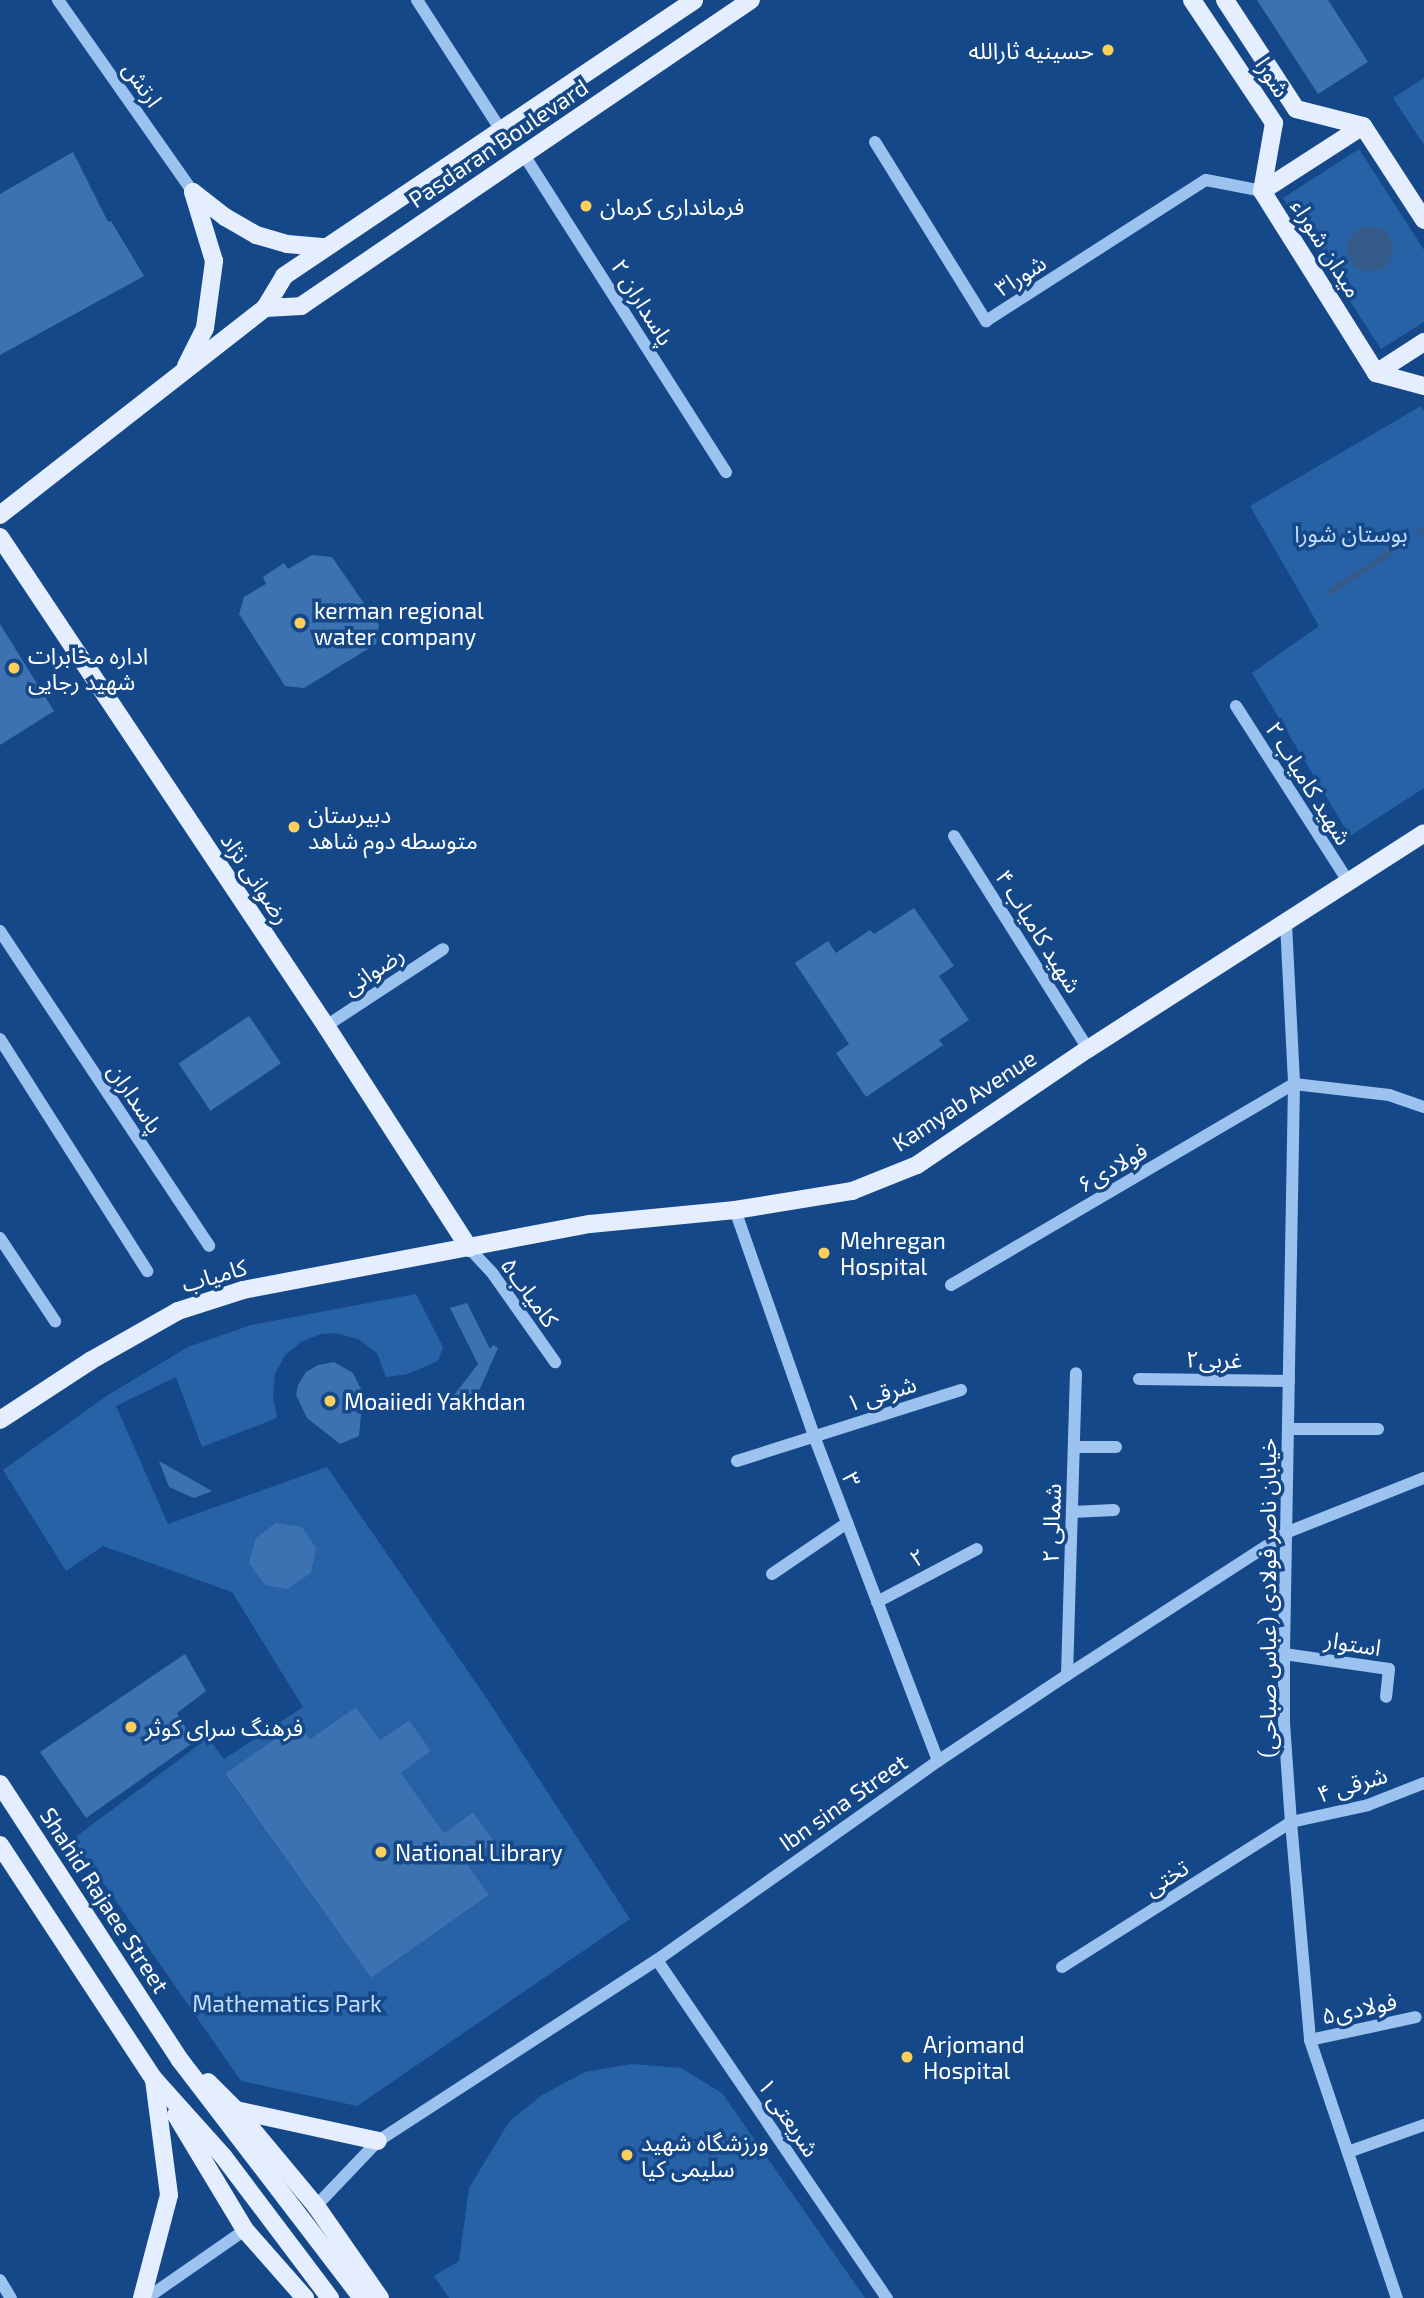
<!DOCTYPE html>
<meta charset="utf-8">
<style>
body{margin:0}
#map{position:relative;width:1424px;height:2298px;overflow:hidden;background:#154889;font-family:"Exo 2","Noto Sans Arabic",sans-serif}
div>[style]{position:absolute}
.green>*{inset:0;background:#2762a7}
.water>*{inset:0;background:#355b8b}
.round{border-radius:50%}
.stream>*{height:6px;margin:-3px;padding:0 3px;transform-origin:3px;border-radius:3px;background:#355b8b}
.building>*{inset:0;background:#3d72b2;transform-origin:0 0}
.minor>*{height:12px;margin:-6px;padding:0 6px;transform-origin:6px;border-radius:6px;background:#9cc2ef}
.major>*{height:18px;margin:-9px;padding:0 9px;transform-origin:9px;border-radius:9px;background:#e4eeff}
.dots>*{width:19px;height:19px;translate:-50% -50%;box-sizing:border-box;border:4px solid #154889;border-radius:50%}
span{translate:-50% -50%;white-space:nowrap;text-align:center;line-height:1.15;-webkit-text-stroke:7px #154889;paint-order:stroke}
.poi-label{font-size:23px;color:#fff}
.right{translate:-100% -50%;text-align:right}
.left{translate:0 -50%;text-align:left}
.street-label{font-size:23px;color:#fff}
.park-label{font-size:23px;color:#c2dcfb}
</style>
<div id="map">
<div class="green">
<div style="clip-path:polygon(1424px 78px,1424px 145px,1393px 98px)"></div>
<div style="clip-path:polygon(1359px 149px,1424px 250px,1424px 322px,1381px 349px,1283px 198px)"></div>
<div style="clip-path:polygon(1421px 406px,1424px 411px,1424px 788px,1350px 836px,1252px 673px,1319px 626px,1250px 506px)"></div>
<div style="clip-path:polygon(evenodd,416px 1294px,443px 1347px,438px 1361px,408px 1374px,386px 1377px,377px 1353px,358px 1339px,335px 1333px,321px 1334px,301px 1342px,285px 1355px,275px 1374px,273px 1396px,277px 1418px,202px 1447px,176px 1377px,116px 1406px,168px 1524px,327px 1467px,485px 1696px,630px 1919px,357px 2106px,241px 2081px,73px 1839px,208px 1738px,224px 1759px,303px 1707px,232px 1592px,103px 1546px,66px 1571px,3px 1470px,108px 1395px,188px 1347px,251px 1325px,416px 1294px,356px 1707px,380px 1740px,409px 1720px,431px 1751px,401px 1773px,444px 1833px,473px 1812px,495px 1842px,466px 1862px,489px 1895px,371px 1978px,225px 1775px,298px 1723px,310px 1739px,356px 1707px)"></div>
<div style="clip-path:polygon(632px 2064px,681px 2068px,722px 2093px,865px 2298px,449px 2298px,434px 2276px,459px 2261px,469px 2188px,509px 2122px,542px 2095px,585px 2072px)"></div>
</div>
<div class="water">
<div class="round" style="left:1347px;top:226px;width:46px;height:46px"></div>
</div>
<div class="stream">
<div style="left:1420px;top:533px;width:4px;rotate:-27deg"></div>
<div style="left:1329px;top:592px;width:72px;rotate:-32.6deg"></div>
</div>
<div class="building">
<div style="clip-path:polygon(1257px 0,1328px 0,1368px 62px,1318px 94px)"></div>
<div style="clip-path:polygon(73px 152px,108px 222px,111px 221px,144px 276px,0 355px,0 194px)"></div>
<div style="clip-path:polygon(312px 555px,332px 557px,379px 625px,376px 644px,304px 688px,285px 686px,239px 614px,244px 597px,266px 584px,263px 577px,284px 563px,288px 569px)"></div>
<div style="clip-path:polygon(0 624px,54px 711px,0 745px)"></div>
<div style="clip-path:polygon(914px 908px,954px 966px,939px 976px,969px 1020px,939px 1040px,943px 1045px,866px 1097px,836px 1053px,849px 1044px,795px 963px,828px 941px,836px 953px,870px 930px,874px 934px)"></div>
<div style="left:249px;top:1016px;width:57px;height:85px;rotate:56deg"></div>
<div style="clip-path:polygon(467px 1303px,490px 1349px,493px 1345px,498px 1348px,479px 1391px,448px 1403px,478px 1364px,450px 1308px)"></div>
<div style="clip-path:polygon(334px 1362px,353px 1373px,363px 1393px,359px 1436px,340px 1444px,307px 1418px,296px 1395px,298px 1385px,306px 1372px,318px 1365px)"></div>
<div style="clip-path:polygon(159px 1461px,212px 1491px,194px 1498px,169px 1487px)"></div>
<div style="clip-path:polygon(276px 1523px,302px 1527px,316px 1548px,311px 1573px,287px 1589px,265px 1585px,249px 1563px,256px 1538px)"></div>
<div style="clip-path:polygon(185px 1654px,206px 1691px,177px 1713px,194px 1742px,86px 1818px,40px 1752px)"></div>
<div style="clip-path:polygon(356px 1707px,380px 1740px,409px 1720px,431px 1751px,401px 1773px,444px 1833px,473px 1812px,495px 1842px,466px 1862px,489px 1895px,371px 1978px,225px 1774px,298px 1723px,310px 1739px)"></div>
</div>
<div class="minor">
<div style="left:58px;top:0;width:235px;rotate:54.9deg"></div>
<div style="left:417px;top:0;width:153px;rotate:57.2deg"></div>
<div style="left:875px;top:142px;width:211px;rotate:58.2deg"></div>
<div style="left:986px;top:321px;width:261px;rotate:-32.7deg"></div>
<div style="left:1206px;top:180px;width:57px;rotate:11.1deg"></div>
<div style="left:524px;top:155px;width:376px;rotate:57.5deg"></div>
<div style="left:1236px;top:706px;width:208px;rotate:57.4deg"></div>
<div style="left:954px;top:836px;width:252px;rotate:57.8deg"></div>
<div style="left:1286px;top:924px;width:160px;rotate:87.1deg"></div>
<div style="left:1294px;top:1084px;width:570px;rotate:91.01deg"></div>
<div style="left:1284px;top:1654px;width:69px;rotate:90deg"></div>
<div style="left:1284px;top:1723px;width:99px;rotate:86deg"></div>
<div style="left:1291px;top:1822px;width:219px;rotate:85deg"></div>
<div style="left:1310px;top:2040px;width:272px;rotate:71.4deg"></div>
<div style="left:0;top:931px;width:378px;rotate:56.4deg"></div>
<div style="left:326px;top:1026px;width:140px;rotate:-33.3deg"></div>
<div style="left:0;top:1039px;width:275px;rotate:57.6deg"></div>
<div style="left:735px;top:1210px;width:239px;rotate:70.7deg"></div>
<div style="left:814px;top:1436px;width:348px;rotate:69.1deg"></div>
<div style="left:0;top:1238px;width:100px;rotate:56.5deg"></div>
<div style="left:469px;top:1248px;width:35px;rotate:47deg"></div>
<div style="left:493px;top:1274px;width:108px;rotate:54.8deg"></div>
<div style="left:951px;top:1285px;width:398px;rotate:-30.4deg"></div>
<div style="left:1294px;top:1084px;width:96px;rotate:6.6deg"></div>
<div style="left:1389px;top:1095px;width:37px;rotate:19deg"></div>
<div style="left:1139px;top:1379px;width:150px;rotate:0.8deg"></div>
<div style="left:1289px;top:1429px;width:89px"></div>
<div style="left:1074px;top:1447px;width:42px"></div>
<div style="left:737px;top:1461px;width:235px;rotate:-17.6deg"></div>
<div style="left:1072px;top:1512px;width:42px;rotate:-2.7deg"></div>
<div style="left:772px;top:1574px;width:91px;rotate:-34.2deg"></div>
<div style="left:877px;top:1602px;width:113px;rotate:-27.9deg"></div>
<div style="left:1284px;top:1654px;width:106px;rotate:8.1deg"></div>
<div style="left:1389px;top:1669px;width:28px;rotate:96deg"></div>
<div style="left:1067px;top:1675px;width:302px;rotate:-88.3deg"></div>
<div style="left:657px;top:1960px;width:409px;rotate:55.8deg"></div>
<div style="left:1062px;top:1967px;width:271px;rotate:-32.3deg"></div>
<div style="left:1291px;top:1822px;width:79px;rotate:-12.4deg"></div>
<div style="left:1368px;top:1805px;width:60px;rotate:-21.4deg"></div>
<div style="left:1310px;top:2040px;width:108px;rotate:-12.2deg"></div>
<div style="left:1348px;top:2152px;width:81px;rotate:-19.6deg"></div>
<div style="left:316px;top:2206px;width:90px;rotate:-46.4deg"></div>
<div style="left:378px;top:2141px;width:333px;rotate:-33deg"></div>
<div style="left:657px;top:1960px;width:344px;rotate:-35.3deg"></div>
<div style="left:938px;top:1761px;width:155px;rotate:-33.7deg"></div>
<div style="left:1067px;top:1675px;width:263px;rotate:-32.9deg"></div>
<div style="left:1288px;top:1532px;width:146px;rotate:-21.7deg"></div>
<div style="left:0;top:2280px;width:21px;rotate:59deg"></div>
<div style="left:147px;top:2298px;width:119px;rotate:-34.8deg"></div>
</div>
<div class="major">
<div style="left:1192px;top:0;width:148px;rotate:56.3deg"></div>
<div style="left:1274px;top:123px;width:69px;rotate:100deg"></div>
<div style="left:1225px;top:0;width:130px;rotate:56.9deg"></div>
<div style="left:1296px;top:109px;width:69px;rotate:14.2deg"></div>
<div style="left:1262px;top:191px;width:215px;rotate:57.9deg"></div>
<div style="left:1376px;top:373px;width:57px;rotate:-32.9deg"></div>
<div style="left:1262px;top:191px;width:120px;rotate:-32.8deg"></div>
<div style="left:1363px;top:126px;width:112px;rotate:57deg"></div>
<div style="left:193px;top:192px;width:41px;rotate:38deg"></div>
<div style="left:225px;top:217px;width:36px;rotate:30deg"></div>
<div style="left:256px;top:235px;width:32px;rotate:16deg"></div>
<div style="left:287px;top:244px;width:38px;rotate:5deg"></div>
<div style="left:265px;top:308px;width:36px;rotate:-3deg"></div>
<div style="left:301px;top:306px;width:544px;rotate:-34.22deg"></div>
<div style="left:186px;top:366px;width:42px;rotate:-63.4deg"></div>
<div style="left:205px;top:328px;width:68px;rotate:-82.3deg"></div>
<div style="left:214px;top:261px;width:72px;rotate:-106.9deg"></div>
<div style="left:1376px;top:373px;width:50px;rotate:15.2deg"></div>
<div style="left:0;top:515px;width:336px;rotate:-38deg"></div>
<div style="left:265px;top:308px;width:37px;rotate:-59deg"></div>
<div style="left:284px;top:276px;width:494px;rotate:-33.9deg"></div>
<div style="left:0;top:537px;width:588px;rotate:56.31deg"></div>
<div style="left:326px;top:1026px;width:264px;rotate:57.2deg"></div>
<div style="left:0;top:1420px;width:108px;rotate:-33.2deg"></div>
<div style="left:90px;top:1361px;width:101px;rotate:-29.6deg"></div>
<div style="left:178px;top:1311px;width:68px;rotate:-17.9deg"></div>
<div style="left:243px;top:1290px;width:353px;rotate:-10.8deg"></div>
<div style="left:590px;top:1224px;width:146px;rotate:-5.5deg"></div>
<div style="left:735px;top:1210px;width:119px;rotate:-9.2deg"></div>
<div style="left:852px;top:1191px;width:70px;rotate:-21.8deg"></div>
<div style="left:917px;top:1165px;width:207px;rotate:-34.2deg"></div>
<div style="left:1088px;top:1049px;width:399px;rotate:-32.7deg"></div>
<div style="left:0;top:1784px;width:330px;rotate:56.9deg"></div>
<div style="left:180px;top:2060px;width:300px;rotate:52.6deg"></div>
<div style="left:0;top:1845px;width:280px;rotate:56.7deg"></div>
<div style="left:154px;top:2079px;width:103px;rotate:48.1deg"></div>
<div style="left:223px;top:2156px;width:178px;rotate:53deg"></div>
<div style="left:208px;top:2082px;width:40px;rotate:45deg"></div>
<div style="left:236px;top:2110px;width:125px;rotate:50.2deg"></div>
<div style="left:316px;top:2206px;width:112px;rotate:55.2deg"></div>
<div style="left:236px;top:2110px;width:145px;rotate:12.3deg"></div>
<div style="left:176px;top:2115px;width:134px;rotate:59deg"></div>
<div style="left:245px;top:2230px;width:91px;rotate:48.6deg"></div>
<div style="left:142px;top:2298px;width:106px;rotate:-75.3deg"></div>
<div style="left:169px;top:2195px;width:117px;rotate:-97.4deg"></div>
</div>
<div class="dots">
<div style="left:1108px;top:50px;background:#ffcf5a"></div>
<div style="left:586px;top:206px;background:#ffcf5a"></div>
<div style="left:300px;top:623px;background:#ffcf5a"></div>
<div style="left:14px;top:668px;background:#ffcf5a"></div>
<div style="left:294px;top:827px;background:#ffcf5a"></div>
<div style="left:824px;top:1253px;background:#ffcf5a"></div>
<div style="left:330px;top:1401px;background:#ffcf5a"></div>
<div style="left:131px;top:1727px;background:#ffcf5a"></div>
<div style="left:381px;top:1852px;background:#ffcf5a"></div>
<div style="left:907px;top:2057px;background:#ffcf5a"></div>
<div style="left:627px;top:2155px;background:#ffcf5a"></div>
</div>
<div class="poi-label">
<span class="right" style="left:1094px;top:50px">حسینیه ثارالله</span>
<span class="left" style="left:600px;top:206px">فرمانداری کرمان</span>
<span class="left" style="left:314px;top:623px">kerman regional<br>water company</span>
<span class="left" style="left:28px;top:668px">اداره مخابرات<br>شهید رجایی</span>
<span class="left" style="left:308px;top:827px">دبیرستان<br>متوسطه دوم شاهد</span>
<span class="left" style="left:840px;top:1253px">Mehregan<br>Hospital</span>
<span class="left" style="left:344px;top:1401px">Moaiiedi Yakhdan</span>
<span class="left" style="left:145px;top:1727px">فرهنگ سرای کوثر</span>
<span class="left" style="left:395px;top:1852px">National Library</span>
<span class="left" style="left:923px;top:2057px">Arjomand<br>Hospital</span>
<span class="left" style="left:641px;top:2155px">ورزشگاه شهید<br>سلیمی کیا</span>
</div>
<div class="street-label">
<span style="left:1273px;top:77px;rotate:57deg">شورا</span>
<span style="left:143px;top:84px;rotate:55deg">ارتش</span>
<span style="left:498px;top:143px;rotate:-34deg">Pasdaran Boulevard</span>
<span style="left:1327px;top:248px;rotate:58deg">میدان شوراء</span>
<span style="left:1020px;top:275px;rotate:-33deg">شورا۳</span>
<span style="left:643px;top:302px;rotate:58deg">پاسداران ۲</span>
<span style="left:1309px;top:783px;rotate:58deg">شهید کامیاب ۲</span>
<span style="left:256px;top:878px;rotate:56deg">رضوانی نژاد</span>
<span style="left:1039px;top:931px;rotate:58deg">شهید کامیاب ۴</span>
<span style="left:373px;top:970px;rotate:-34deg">رضوانی</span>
<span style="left:136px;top:1098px;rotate:56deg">پاسداران</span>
<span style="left:964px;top:1100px;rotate:-33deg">Kamyab Avenue</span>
<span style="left:1112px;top:1167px;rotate:-30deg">فولادی۶</span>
<span style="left:214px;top:1275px;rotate:-16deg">کامیاب</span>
<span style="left:530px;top:1292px;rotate:54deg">کامیاب۵</span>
<span style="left:1214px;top:1359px;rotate:1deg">غربی۲</span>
<span style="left:881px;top:1393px;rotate:-17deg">۱ شرقی</span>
<span style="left:852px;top:1479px;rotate:69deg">۳</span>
<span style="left:1051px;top:1523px;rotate:-88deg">۲ شمالی</span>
<span style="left:917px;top:1557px;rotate:-28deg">۲</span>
<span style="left:1267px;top:1598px;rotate:-90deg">خیابان ناصر فولادی (عباس صباحی)</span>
<span style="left:1353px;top:1643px;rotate:9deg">استوار</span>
<span style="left:1352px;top:1784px;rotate:-17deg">۴ شرقی</span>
<span style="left:843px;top:1802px;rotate:-35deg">Ibn sina Street</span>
<span style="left:1166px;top:1877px;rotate:-32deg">تختی</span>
<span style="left:105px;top:1900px;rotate:57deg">Shahid Rajaee Street</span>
<span style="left:1359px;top:2008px;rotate:-12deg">فولادی۵</span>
<span style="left:789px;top:2117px;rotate:56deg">شریعتی ۱</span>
</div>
<div class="park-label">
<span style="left:1351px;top:533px">بوستان شورا</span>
<span style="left:287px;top:2003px">Mathematics Park</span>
</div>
</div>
